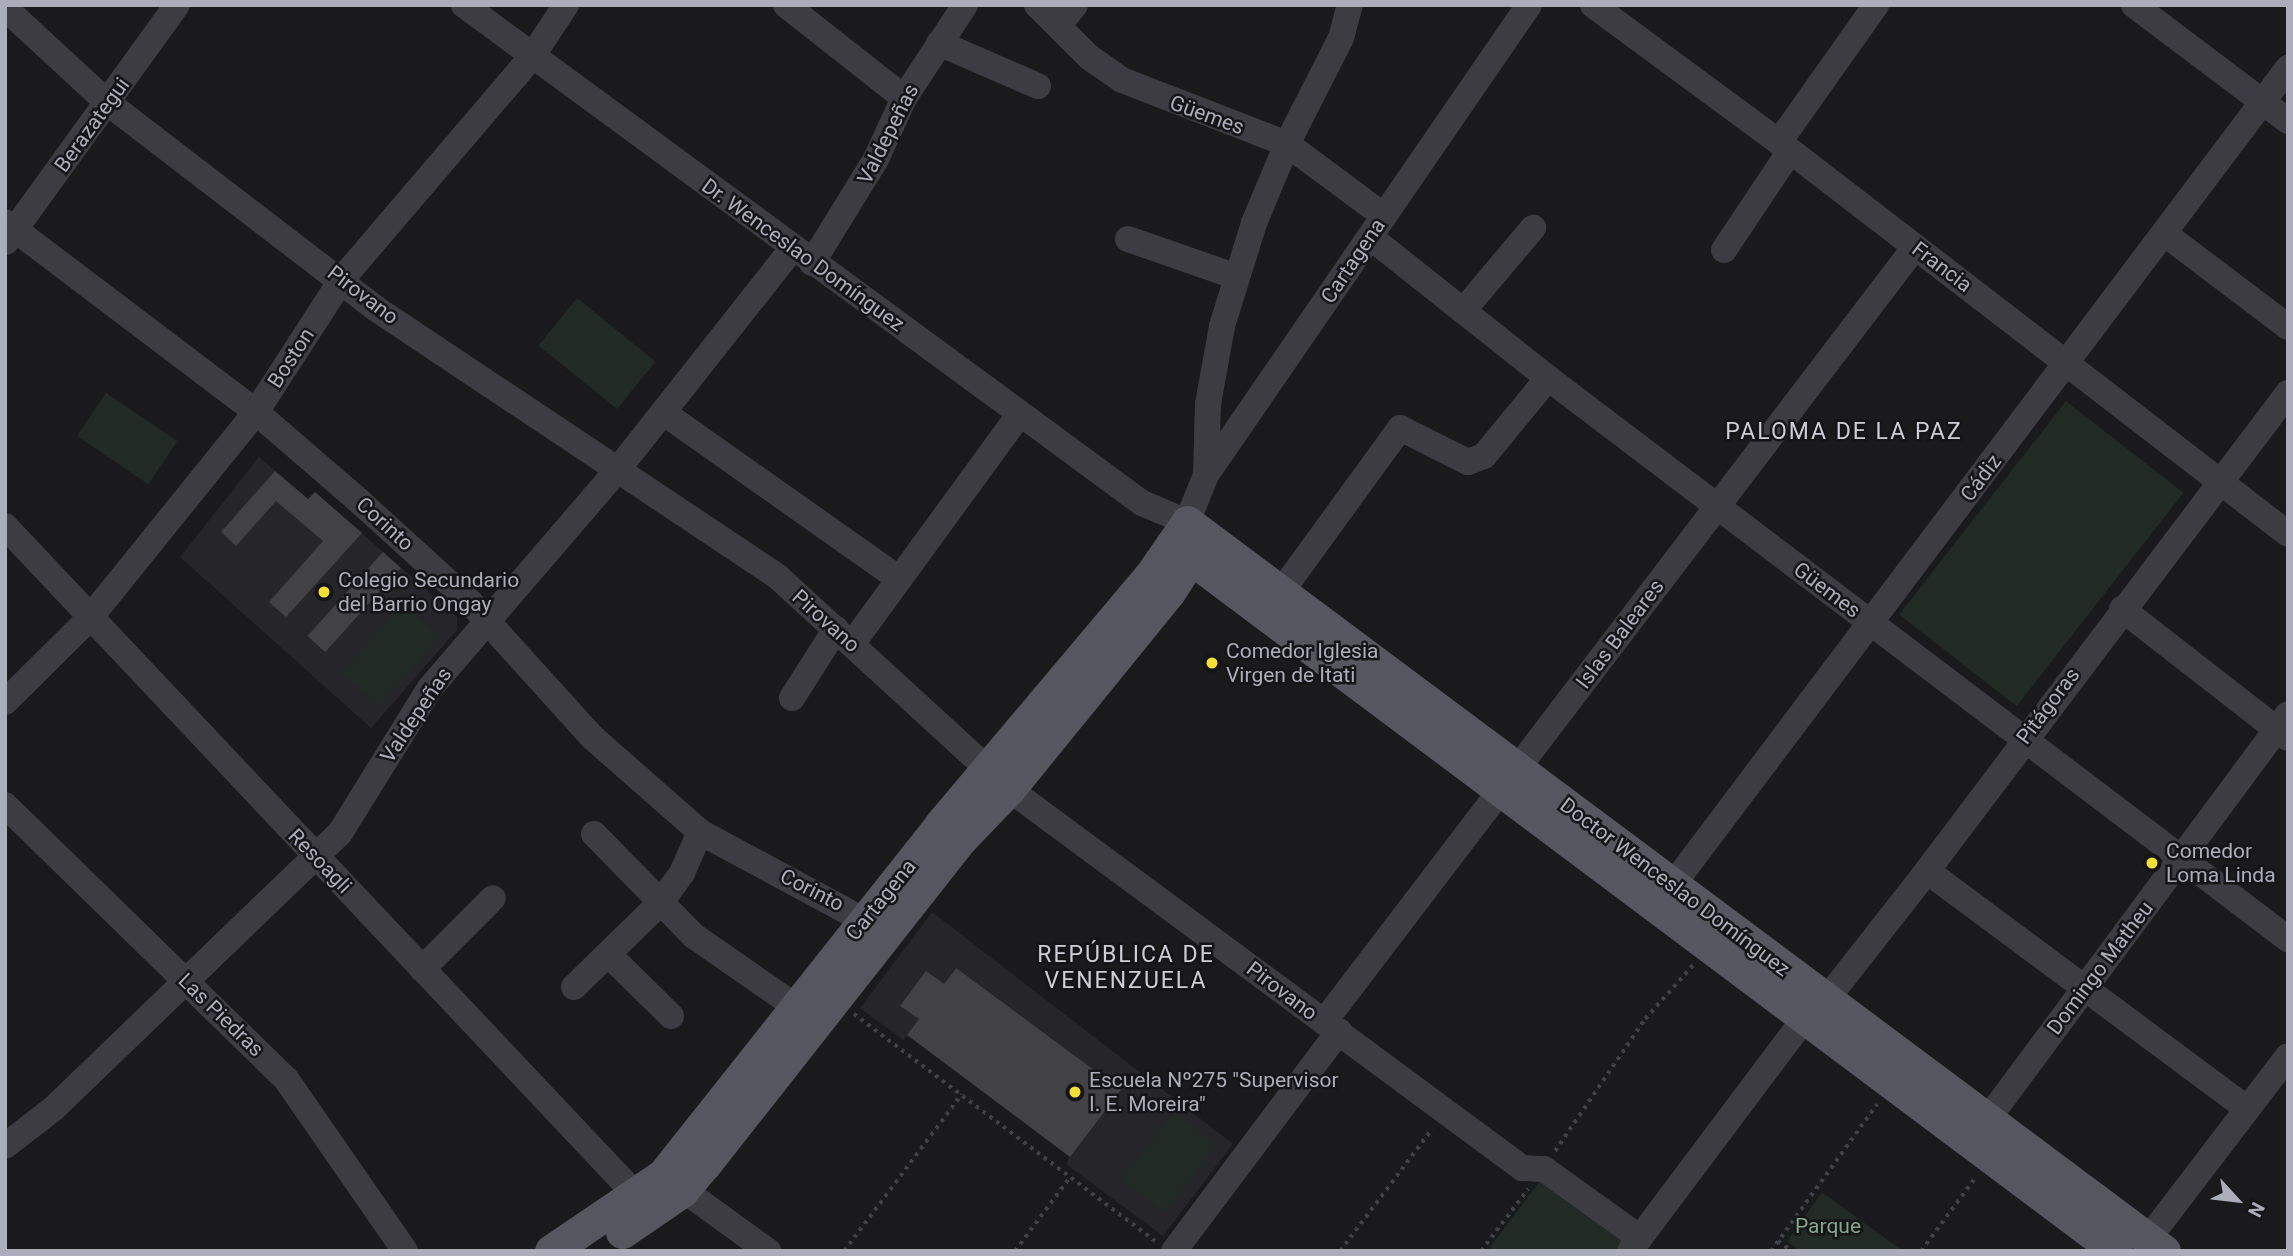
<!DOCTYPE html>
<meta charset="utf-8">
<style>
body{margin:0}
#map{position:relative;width:2293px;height:1256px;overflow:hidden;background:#1a191c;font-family:Roboto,sans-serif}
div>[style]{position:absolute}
.built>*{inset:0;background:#262529}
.green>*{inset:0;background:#212a24;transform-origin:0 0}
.building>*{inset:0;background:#414146;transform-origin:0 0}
.path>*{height:3.5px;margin-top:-1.75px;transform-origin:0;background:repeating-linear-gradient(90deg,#404148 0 3.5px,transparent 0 8.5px)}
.minor>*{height:26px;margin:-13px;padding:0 13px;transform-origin:13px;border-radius:13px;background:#3d3c43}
.major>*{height:33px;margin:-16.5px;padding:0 16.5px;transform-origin:16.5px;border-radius:16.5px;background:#565660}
.dots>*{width:19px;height:19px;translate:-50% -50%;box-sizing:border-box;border:4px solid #151417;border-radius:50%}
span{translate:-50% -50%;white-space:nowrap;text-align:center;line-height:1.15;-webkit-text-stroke:5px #151417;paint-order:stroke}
.street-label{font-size:21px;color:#acadbb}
.poi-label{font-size:21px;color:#acadbb}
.left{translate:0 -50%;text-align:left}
.park-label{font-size:21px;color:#83a68d}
.neighbourhood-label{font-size:23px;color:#cdcdd7;letter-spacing:2px}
.frame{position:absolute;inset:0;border:7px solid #acadbb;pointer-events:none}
.north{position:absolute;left:2202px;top:1165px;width:70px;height:70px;-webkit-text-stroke:5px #151417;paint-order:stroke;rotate:117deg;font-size:19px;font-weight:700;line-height:28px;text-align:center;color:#acadbb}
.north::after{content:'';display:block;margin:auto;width:24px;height:32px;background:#acadbb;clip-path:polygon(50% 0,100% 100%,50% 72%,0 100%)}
</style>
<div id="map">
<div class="built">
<div style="clip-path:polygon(259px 457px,308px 499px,315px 492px,457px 617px,457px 630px,371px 728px,180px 557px)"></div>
<div style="clip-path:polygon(932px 912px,1233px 1144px,1163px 1236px,1066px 1164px,1070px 1157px,908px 1035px,903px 1040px,860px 1008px)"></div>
</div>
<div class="green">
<div style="left:577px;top:298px;width:101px;height:61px;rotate:39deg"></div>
<div style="left:106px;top:393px;width:86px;height:52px;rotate:34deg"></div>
<div style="left:2066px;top:401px;width:149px;height:271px;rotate:38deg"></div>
<div style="left:402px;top:604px;width:50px;height:91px;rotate:41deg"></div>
<div style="left:1174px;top:1112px;width:54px;height:85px;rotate:38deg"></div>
<div style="clip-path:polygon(1540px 1181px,1630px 1243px,1624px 1251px,1487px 1251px)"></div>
<div style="clip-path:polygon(1822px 1192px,1903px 1251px,1800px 1251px,1787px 1241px)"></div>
</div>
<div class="building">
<div style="clip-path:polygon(275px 471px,308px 499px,315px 492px,362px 533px,286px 617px,269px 602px,323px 541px,276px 501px,236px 546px,221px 532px)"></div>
<div style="left:383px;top:552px;width:24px;height:113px;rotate:42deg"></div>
<div style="clip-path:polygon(956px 968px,1121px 1090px,1070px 1157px,907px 1035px,919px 1019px,900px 1006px,926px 971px,944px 984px)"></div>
</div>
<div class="path">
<div style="left:854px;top:1014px;width:377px;rotate:37deg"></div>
<div style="left:1555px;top:1151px;width:160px;rotate:-55.7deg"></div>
<div style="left:1645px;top:1019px;width:74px;rotate:-48.3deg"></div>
<div style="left:1778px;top:1241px;width:17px;rotate:36deg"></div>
<div style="left:844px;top:1251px;width:196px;rotate:-53.1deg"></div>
<div style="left:1015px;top:1251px;width:92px;rotate:-53.4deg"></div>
<div style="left:1340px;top:1251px;width:153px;rotate:-53deg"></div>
<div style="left:1481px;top:1251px;width:78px;rotate:-52.8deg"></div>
<div style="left:1771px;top:1251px;width:181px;rotate:-54.2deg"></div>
<div style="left:1921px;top:1251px;width:91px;rotate:-53.5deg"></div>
</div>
<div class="minor">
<div style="left:464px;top:5px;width:841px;rotate:36.3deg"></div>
<div style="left:1142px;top:503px;width:49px;rotate:22.9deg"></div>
<div style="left:1187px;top:522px;width:51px;rotate:-68deg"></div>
<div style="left:1206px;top:475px;width:570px;rotate:-55.5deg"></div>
<div style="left:786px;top:5px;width:150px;rotate:38.2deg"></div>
<div style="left:1037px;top:5px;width:74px;rotate:45deg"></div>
<div style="left:1089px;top:57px;width:40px;rotate:34.9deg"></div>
<div style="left:1122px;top:80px;width:177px;rotate:21.2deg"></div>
<div style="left:1287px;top:144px;width:121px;rotate:36.6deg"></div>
<div style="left:1593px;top:5px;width:231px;rotate:36.4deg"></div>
<div style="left:1779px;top:142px;width:642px;rotate:37.6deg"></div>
<div style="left:2134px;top:5px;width:193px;rotate:37deg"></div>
<div style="left:5px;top:8px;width:140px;rotate:42.7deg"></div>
<div style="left:108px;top:103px;width:337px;rotate:37.5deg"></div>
<div style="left:375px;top:308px;width:485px;rotate:33.7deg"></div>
<div style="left:778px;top:577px;width:314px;rotate:42.5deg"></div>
<div style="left:1009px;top:789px;width:638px;rotate:36.46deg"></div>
<div style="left:1522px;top:1168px;width:22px;rotate:3deg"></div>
<div style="left:1544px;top:1169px;width:118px;rotate:35.7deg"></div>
<div style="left:1058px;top:26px;width:27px;rotate:-51deg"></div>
<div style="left:939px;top:43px;width:108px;rotate:23.5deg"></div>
<div style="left:1779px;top:142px;width:168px;rotate:-54.7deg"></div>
<div style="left:5px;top:222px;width:315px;rotate:37.1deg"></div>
<div style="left:256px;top:412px;width:136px;rotate:40.8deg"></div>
<div style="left:359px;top:501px;width:150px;rotate:42.3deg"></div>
<div style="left:470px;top:602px;width:182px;rotate:47.9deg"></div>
<div style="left:592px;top:737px;width:144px;rotate:41.3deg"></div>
<div style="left:700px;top:832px;width:204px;rotate:28.3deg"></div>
<div style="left:2165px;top:234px;width:154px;rotate:37.1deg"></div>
<div style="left:1370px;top:237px;width:227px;rotate:38.4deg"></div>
<div style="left:1548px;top:378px;width:929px;rotate:37.17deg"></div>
<div style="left:1128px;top:239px;width:115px;rotate:19.2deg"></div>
<div style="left:6px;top:242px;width:292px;rotate:-54.2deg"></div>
<div style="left:1724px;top:250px;width:119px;rotate:-56.3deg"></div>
<div style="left:812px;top:263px;width:122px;rotate:-58.4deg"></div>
<div style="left:876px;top:159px;width:67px;rotate:-65.3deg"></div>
<div style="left:904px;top:98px;width:111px;rotate:-56.7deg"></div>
<div style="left:1463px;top:311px;width:109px;rotate:-49.9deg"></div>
<div style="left:664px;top:413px;width:288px;rotate:35.2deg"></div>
<div style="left:1206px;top:475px;width:71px;rotate:-88.4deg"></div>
<div style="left:1208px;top:404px;width:79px;rotate:-79.8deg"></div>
<div style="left:1222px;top:326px;width:108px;rotate:-72.7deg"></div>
<div style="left:1254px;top:223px;width:86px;rotate:-67.3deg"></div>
<div style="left:1287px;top:144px;width:119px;rotate:-63deg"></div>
<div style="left:1341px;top:38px;width:34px;rotate:-75deg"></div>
<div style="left:5px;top:526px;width:920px;rotate:46.67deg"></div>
<div style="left:1281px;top:592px;width:203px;rotate:-54deg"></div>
<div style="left:1400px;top:428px;width:76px;rotate:26.6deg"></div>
<div style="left:1468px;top:462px;width:17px;rotate:-21deg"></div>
<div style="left:1484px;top:456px;width:101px;rotate:-50.6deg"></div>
<div style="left:2122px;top:609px;width:210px;rotate:37.9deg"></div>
<div style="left:852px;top:644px;width:285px;rotate:-53.9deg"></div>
<div style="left:792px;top:698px;width:82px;rotate:-57.5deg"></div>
<div style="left:5px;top:702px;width:118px;rotate:-44.7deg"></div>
<div style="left:89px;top:619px;width:266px;rotate:-51.1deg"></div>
<div style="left:256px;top:412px;width:158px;rotate:-57.1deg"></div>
<div style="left:342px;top:279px;width:294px;rotate:-49.5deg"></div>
<div style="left:533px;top:55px;width:60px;rotate:-56.6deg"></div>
<div style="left:5px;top:805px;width:392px;rotate:44.3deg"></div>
<div style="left:286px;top:1079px;width:209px;rotate:55.3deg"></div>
<div style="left:594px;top:834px;width:143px;rotate:45.6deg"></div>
<div style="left:694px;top:936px;width:124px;rotate:34.8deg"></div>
<div style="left:1927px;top:871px;width:399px;rotate:36.6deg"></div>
<div style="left:1672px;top:886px;width:1024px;rotate:-53.02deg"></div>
<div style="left:609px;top:955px;width:87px;rotate:44.5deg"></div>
<div style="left:422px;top:969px;width:100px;rotate:-45deg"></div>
<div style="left:574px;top:987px;width:122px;rotate:-44.3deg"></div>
<div style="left:661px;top:902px;width:36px;rotate:-54deg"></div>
<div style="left:682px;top:873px;width:45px;rotate:-66.3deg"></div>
<div style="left:1324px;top:1022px;width:975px;rotate:-52.67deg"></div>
<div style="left:1987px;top:1120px;width:505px;rotate:-53.45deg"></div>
<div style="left:5px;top:1146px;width:61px;rotate:-37.6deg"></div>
<div style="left:53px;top:1109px;width:398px;rotate:-43.9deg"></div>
<div style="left:340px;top:833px;width:171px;rotate:-58.2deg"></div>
<div style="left:430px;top:688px;width:290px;rotate:-49.3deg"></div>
<div style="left:619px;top:468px;width:279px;rotate:-51.7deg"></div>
<div style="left:667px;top:1178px;width:125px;rotate:35.9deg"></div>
<div style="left:2148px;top:1239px;width:230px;rotate:-52.6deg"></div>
<div style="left:1174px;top:1251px;width:275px;rotate:-53.1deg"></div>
<div style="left:1630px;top:1251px;width:293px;rotate:-53.1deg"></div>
<div style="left:1806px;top:1017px;width:26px;rotate:-40deg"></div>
<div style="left:1826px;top:1000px;width:164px;rotate:-51.9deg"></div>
<div style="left:1927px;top:871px;width:599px;rotate:-52.94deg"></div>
</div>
<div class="major">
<div style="left:1187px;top:522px;width:1219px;rotate:36.73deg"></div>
<div style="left:1172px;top:544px;width:1179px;rotate:36.83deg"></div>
<div style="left:622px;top:1232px;width:73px;rotate:-34.3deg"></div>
<div style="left:682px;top:1191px;width:35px;rotate:-50deg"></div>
<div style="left:705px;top:1164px;width:410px;rotate:-51.8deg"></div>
<div style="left:958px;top:842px;width:74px;rotate:-46.1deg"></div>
<div style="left:1009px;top:789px;width:254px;rotate:-50.9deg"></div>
<div style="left:1169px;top:592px;width:40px;rotate:-57.1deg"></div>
<div style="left:1191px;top:558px;width:20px;rotate:-96deg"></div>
<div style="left:551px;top:1251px;width:135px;rotate:-34.2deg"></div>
<div style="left:663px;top:1175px;width:446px;rotate:-51.6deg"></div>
<div style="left:940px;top:825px;width:326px;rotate:-49.9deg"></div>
<div style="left:1150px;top:576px;width:60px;rotate:-55.2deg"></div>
</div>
<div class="dots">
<div style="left:324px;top:592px;background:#f4df39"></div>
<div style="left:1212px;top:663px;background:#f4df39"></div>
<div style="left:2152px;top:863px;background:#f4df39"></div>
<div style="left:1075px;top:1092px;background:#f4df39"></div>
</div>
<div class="street-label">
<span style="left:1207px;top:115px;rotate:20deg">Güemes</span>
<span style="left:92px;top:125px;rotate:-54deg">Berazategui</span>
<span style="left:888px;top:134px;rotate:-63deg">Valdepeñas</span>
<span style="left:803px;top:255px;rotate:36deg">Dr. Wenceslao Domínguez</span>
<span style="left:1353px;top:261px;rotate:-56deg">Cartagena</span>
<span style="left:1942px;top:267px;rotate:37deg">Francia</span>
<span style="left:363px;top:295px;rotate:37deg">Pirovano</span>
<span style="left:291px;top:358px;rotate:-57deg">Boston</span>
<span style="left:1981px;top:478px;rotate:-53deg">Cádiz</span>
<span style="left:385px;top:524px;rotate:42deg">Corinto</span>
<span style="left:1827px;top:590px;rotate:37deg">Güemes</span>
<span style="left:826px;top:621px;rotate:42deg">Pirovano</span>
<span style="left:1620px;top:634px;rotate:-53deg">Islas Baleares</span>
<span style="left:2048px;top:706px;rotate:-53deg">Pitágoras</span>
<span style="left:416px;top:715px;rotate:-56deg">Valdepeñas</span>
<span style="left:320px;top:861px;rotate:46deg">Resoagli</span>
<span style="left:1675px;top:887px;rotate:37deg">Doctor Wenceslao Domínguez</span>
<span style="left:812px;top:890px;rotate:27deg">Corinto</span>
<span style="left:881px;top:900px;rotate:-51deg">Cartagena</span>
<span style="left:2100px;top:968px;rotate:-53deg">Domingo Matheu</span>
<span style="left:1282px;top:991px;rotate:37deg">Pirovano</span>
<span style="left:221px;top:1015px;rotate:44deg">Las Piedras</span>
</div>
<div class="poi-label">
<span class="left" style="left:338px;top:592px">Colegio Secundario<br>del Barrio Ongay</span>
<span class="left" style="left:1226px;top:663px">Comedor Iglesia<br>Virgen de Itati</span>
<span class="left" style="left:2166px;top:863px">Comedor<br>Loma Linda</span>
<span class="left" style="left:1089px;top:1092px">Escuela Nº275 "Supervisor<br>I. E. Moreira"</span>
</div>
<div class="park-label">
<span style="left:1828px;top:1226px">Parque</span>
</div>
<div class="neighbourhood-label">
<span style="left:1844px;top:432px">PALOMA DE LA PAZ</span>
<span style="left:1126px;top:968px">REPÚBLICA DE<br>VENENZUELA</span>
</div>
<div class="frame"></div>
<div class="north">N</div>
</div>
